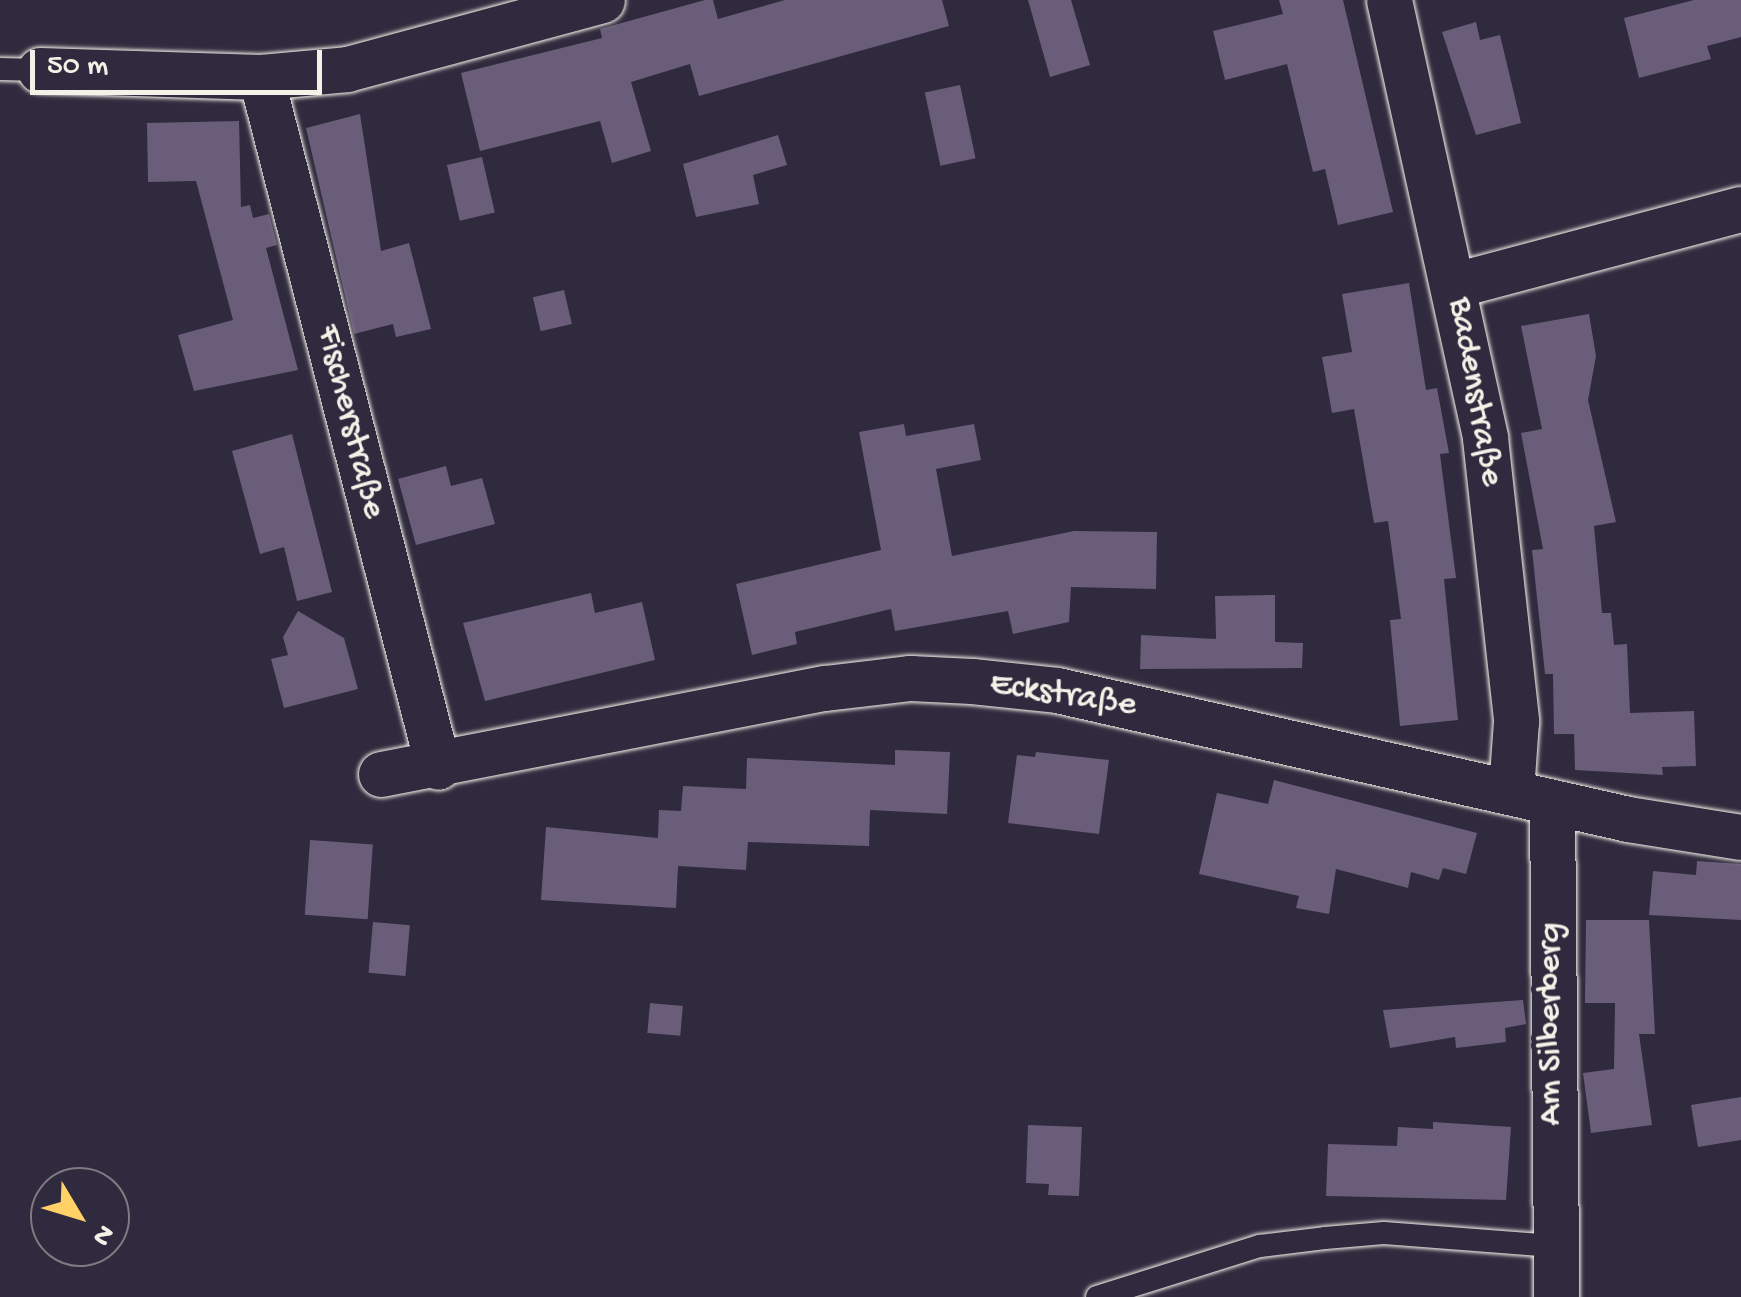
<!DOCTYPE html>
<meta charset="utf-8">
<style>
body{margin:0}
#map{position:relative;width:1741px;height:1297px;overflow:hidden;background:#2f2a3d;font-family:"Gochi Hand",sans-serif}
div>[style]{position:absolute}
.building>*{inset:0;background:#6a5d79;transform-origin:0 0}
.roads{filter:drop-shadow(0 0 2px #f4f1e8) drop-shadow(0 0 2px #f4f1e8)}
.lane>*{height:22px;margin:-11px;padding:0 11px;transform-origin:11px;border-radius:11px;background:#2f2a3d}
.street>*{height:45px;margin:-22.5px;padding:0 22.5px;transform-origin:22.5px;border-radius:22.5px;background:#2f2a3d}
span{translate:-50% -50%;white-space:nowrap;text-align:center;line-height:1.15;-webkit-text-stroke:10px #2f2a3d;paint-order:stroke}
.street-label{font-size:35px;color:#f4f1e8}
.north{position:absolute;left:30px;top:1167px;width:100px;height:100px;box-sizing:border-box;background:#2f2a3d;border:2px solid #7e7a81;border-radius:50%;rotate:128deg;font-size:28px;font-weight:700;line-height:40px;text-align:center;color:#f4f1e8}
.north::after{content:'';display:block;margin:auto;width:35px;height:45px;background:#ffd166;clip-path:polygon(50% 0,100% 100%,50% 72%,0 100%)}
.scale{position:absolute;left:30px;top:50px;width:292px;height:45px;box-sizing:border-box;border:5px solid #f4f1e8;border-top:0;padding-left:12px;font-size:30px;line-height:35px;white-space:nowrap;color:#f4f1e8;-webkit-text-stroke:8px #2f2a3d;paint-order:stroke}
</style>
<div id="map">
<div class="building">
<div style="clip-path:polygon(705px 0,713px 0,718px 19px,785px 0,942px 0,949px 26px,699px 96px,690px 64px,631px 82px,651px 151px,612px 163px,600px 121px,480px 151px,461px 73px,602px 38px,600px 29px)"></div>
<div style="clip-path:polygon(1028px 0,1071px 0,1090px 65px,1050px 77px)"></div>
<div style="clip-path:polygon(1279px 0,1343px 0,1393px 212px,1338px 225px,1325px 169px,1313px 172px,1287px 64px,1225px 80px,1213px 31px,1283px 14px)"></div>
<div style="clip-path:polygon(1694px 0,1741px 0,1741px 37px,1707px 46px,1711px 59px,1639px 78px,1624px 18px)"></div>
<div style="clip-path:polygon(1476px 22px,1480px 40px,1500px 35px,1521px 123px,1476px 135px,1442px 32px)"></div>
<div style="left:960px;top:85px;width:75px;height:36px;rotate:78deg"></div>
<div style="clip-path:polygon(360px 114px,381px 251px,409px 243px,431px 329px,396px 337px,393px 324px,354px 334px,306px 128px)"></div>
<div style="clip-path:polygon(239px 121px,241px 207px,250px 205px,253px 218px,269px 214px,277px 245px,266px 248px,298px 370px,194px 391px,178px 335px,233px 320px,196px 181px,148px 182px,147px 123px)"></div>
<div style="clip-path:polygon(778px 135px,787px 165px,753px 175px,759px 204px,696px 217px,683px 164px)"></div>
<div style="left:482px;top:157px;width:57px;height:36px;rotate:77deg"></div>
<div style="clip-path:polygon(1409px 283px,1426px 390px,1437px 388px,1449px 453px,1440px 454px,1456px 578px,1444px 579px,1458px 720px,1400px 726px,1390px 620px,1401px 619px,1388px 521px,1374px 523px,1354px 409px,1332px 413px,1322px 357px,1352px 352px,1342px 294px)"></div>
<div style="left:564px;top:290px;width:35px;height:32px;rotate:77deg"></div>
<div style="clip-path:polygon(1589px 314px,1596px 356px,1588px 400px,1616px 522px,1594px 526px,1602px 613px,1611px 613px,1614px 645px,1627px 644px,1630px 713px,1694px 711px,1696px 766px,1662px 767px,1663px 775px,1575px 770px,1574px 734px,1554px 734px,1553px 674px,1545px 674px,1532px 550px,1543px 549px,1521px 433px,1542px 429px,1521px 326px)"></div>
<div style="clip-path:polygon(904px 424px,906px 436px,974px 424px,981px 460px,936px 469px,952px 556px,1074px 531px,1157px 532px,1156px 589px,1071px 587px,1069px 622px,1013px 634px,1008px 611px,895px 631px,891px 609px,795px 632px,797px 644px,752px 655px,736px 584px,881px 550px,859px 432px)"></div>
<div style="clip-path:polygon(292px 434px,332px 592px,297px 601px,284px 547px,260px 554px,232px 451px)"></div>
<div style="clip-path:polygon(446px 466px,451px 486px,482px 478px,495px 524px,416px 545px,398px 479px)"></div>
<div style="clip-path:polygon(591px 593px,595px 613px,642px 602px,655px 660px,485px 701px,463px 623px)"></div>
<div style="clip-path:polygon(1275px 595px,1275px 642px,1303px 643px,1302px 668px,1140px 669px,1141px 635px,1216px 639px,1215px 596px)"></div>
<div style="clip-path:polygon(298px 611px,344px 638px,358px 689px,284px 708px,271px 659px,288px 655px,283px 637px)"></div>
<div style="clip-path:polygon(895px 750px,950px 752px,947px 814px,870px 810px,869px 846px,748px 842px,746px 870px,678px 866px,676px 908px,541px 900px,546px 827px,658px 838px,659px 810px,681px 811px,683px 786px,746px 789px,747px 758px,895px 765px)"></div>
<div style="clip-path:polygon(1036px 752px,1109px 760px,1099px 834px,1008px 823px,1017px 755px,1035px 757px)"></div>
<div style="clip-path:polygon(1274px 780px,1477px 833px,1466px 874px,1443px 868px,1439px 880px,1411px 872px,1408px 888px,1336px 869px,1329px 914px,1296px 908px,1299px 896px,1199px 874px,1217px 793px,1268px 804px)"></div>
<div style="left:310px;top:840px;width:63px;height:75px;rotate:4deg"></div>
<div style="clip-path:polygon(1697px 861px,1741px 864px,1741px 920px,1649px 915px,1653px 871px,1696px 875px)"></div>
<div style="clip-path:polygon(1586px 920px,1649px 920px,1655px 1034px,1639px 1034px,1652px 1125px,1591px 1133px,1583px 1073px,1614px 1069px,1615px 1003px,1585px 1003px)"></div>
<div style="left:373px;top:922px;width:37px;height:51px;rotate:5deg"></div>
<div style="clip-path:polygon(1523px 1000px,1526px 1024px,1505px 1028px,1506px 1042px,1456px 1048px,1455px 1037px,1390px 1048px,1383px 1010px)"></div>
<div style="left:650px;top:1003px;width:33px;height:30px;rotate:5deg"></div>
<div style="clip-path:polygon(1741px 1097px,1741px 1140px,1698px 1147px,1691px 1105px)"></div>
<div style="clip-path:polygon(1433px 1122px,1511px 1127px,1506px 1200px,1326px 1196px,1328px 1144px,1397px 1146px,1398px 1127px,1433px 1129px)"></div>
<div style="clip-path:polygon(1028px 1125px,1082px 1127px,1079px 1196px,1048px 1195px,1049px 1184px,1026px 1183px)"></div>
</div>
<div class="roads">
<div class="lane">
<div style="left:0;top:69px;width:40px;rotate:1.4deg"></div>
<div style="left:1097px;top:1297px;width:171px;rotate:-17.4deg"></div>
<div style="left:1260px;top:1246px;width:65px;rotate:-7deg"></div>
<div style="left:1325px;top:1238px;width:59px;rotate:-4.8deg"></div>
<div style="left:1384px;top:1233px;width:170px;rotate:4.4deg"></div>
</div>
<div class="street">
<div style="left:1389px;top:0;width:448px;rotate:77.6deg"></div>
<div style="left:1485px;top:438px;width:285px;rotate:83.7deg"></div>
<div style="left:1516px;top:721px;width:70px;rotate:94.1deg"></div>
<div style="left:40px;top:70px;width:221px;rotate:1.8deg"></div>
<div style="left:261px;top:77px;width:86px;rotate:-5.3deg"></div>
<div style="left:347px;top:69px;width:264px;rotate:-15.1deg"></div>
<div style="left:261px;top:77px;width:712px;rotate:75.61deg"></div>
<div style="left:1455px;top:285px;width:296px;rotate:-14.9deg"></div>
<div style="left:381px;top:774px;width:452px;rotate:-11deg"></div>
<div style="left:825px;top:688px;width:86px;rotate:-6.7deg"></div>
<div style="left:910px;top:678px;width:62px;rotate:2.8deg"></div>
<div style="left:972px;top:681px;width:85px;rotate:6deg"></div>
<div style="left:1057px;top:690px;width:585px;rotate:12.73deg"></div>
<div style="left:1628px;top:819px;width:114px;rotate:9.1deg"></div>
<div style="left:1552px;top:802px;width:495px;rotate:89.5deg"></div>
</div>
</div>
<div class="street-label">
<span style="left:1474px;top:392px;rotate:80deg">Badenstraße</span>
<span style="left:349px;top:422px;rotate:76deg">Fischerstraße</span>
<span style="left:1063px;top:696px;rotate:9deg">Eckstraße</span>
<span style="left:1552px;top:1024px;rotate:-90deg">Am Silberberg</span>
</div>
<div class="north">N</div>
<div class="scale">50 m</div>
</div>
